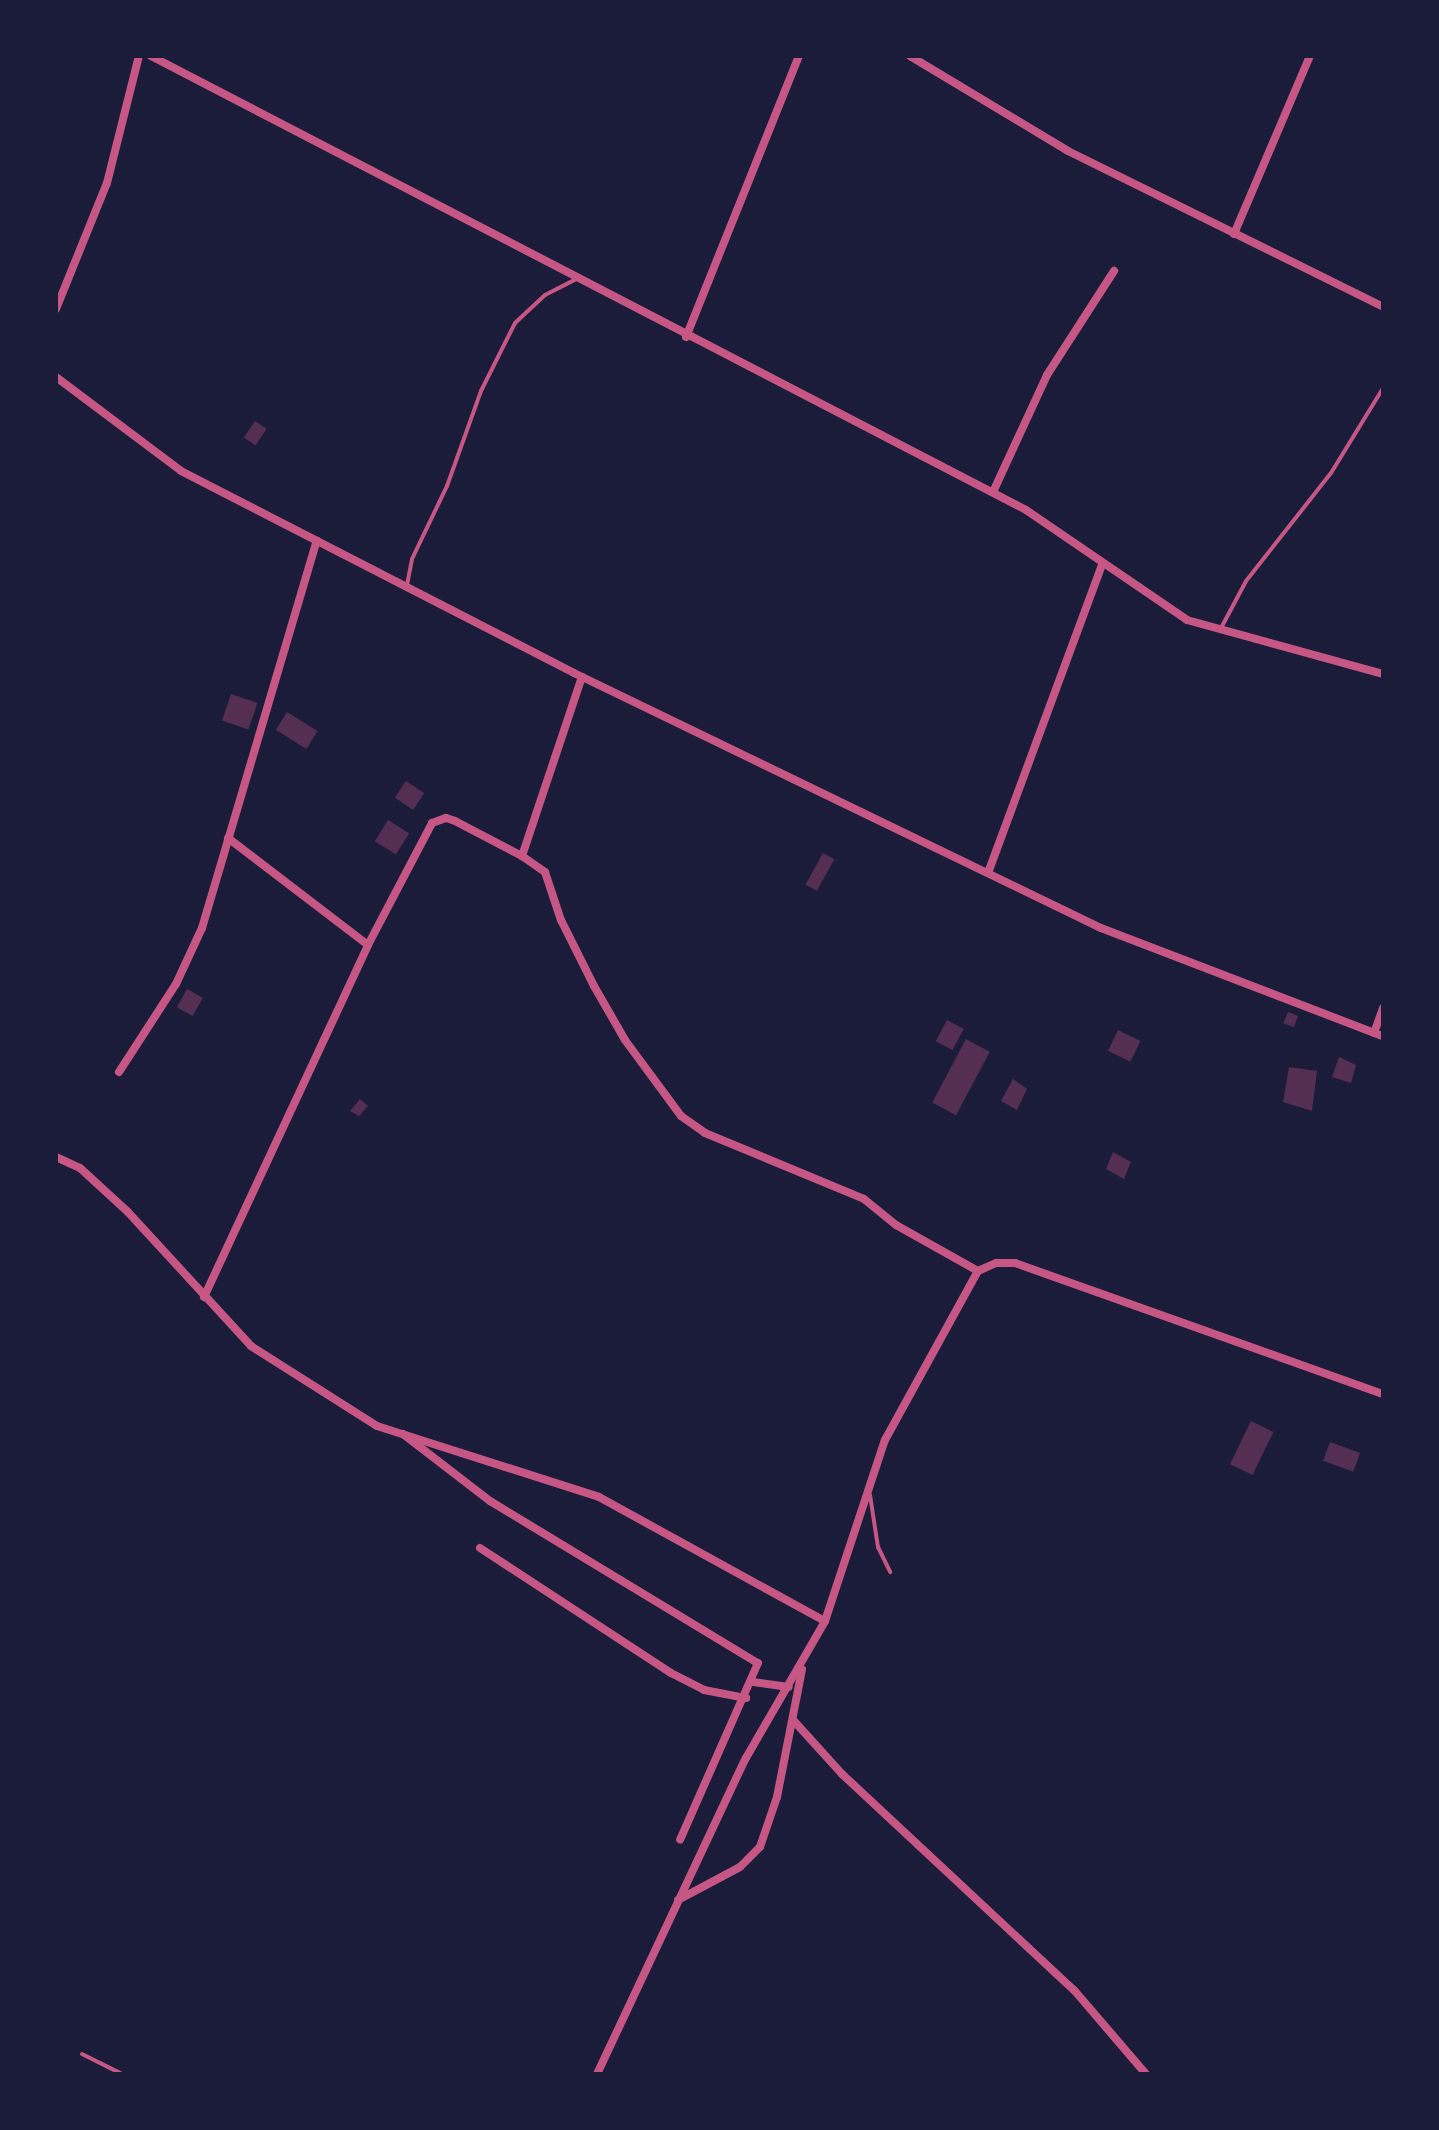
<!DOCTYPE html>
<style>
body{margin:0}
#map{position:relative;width:1439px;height:2130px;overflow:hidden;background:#1b1b3a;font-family:Spectral,serif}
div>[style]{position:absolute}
.building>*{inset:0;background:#542f53;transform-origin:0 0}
.service>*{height:4px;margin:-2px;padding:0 2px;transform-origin:2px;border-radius:2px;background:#c65784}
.minor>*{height:8px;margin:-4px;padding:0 4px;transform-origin:4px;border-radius:4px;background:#c65784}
span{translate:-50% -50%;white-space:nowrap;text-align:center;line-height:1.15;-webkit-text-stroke:8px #1b1b3a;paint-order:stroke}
.frame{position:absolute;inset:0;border:58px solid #1b1b3a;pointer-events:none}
</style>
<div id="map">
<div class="building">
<div style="left:255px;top:421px;width:14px;height:20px;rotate:34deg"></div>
<div style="left:231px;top:694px;width:28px;height:28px;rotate:19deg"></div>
<div style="left:287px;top:712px;width:36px;height:21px;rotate:32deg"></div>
<div style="left:406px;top:781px;width:22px;height:20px;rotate:34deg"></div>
<div style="left:388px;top:820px;width:25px;height:25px;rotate:32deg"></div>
<div style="left:823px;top:853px;width:13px;height:36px;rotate:29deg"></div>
<div style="left:187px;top:989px;width:18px;height:21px;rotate:29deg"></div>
<div style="left:1288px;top:1012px;width:11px;height:12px;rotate:22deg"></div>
<div style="left:947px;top:1020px;width:19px;height:24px;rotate:28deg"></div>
<div style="left:1118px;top:1030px;width:25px;height:23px;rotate:26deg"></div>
<div style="left:966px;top:1039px;width:27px;height:72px;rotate:28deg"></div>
<div style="clip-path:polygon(1339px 1057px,1356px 1065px,1351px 1083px,1332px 1077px)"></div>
<div style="clip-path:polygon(1289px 1067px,1317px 1071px,1312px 1111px,1283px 1102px)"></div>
<div style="clip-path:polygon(1013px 1079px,1027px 1089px,1017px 1110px,1001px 1101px)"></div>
<div style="clip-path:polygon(360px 1099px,368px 1106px,359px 1116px,350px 1111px)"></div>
<div style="clip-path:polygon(1113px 1152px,1131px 1162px,1124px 1179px,1106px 1169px)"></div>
<div style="left:1251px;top:1421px;width:25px;height:48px;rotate:26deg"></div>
<div style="left:1330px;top:1442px;width:32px;height:20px;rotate:20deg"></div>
</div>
<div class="service">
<div style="left:407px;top:585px;width:26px;rotate:-79deg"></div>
<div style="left:412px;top:559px;width:81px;rotate:-64.4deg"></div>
<div style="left:447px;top:486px;width:101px;rotate:-70.3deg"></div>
<div style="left:481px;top:391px;width:76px;rotate:-63.4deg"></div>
<div style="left:515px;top:323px;width:41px;rotate:-43deg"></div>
<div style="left:545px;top:295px;width:36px;rotate:-27deg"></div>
<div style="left:1220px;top:630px;width:55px;rotate:-62deg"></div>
<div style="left:1246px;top:581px;width:137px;rotate:-51.8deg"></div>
<div style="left:1331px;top:473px;width:100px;rotate:-58.5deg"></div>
<div style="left:870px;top:1495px;width:53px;rotate:81.3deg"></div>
<div style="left:878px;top:1547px;width:28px;rotate:64deg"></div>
<div style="left:82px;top:2054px;width:45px;rotate:26.6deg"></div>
</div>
<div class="minor">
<div style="left:151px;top:56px;width:986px;rotate:27.42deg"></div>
<div style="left:1026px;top:510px;width:195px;rotate:34.3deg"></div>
<div style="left:1187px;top:620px;width:203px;rotate:15.4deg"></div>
<div style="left:910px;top:56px;width:184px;rotate:31deg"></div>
<div style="left:1068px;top:151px;width:352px;rotate:26.3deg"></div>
<div style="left:1234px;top:234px;width:194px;rotate:-66.9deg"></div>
<div style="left:56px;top:309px;width:136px;rotate:-68deg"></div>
<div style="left:107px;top:183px;width:131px;rotate:-75.9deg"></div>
<div style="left:686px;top:337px;width:303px;rotate:-68.1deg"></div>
<div style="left:56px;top:377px;width:156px;rotate:36.9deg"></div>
<div style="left:181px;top:471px;width:442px;rotate:27.2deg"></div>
<div style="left:574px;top:673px;width:585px;rotate:25.82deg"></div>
<div style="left:1101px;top:928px;width:302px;rotate:21deg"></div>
<div style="left:993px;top:492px;width:129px;rotate:-65.2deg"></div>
<div style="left:1047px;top:375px;width:124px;rotate:-57.2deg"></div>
<div style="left:228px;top:838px;width:176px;rotate:37.4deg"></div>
<div style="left:522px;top:856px;width:28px;rotate:35deg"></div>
<div style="left:545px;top:872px;width:51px;rotate:71.6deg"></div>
<div style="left:561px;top:920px;width:74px;rotate:63.4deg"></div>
<div style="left:594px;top:986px;width:62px;rotate:60.1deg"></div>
<div style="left:625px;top:1040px;width:94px;rotate:53.6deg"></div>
<div style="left:681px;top:1116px;width:29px;rotate:35deg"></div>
<div style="left:705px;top:1133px;width:172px;rotate:22.5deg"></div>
<div style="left:864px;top:1199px;width:41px;rotate:39.1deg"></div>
<div style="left:896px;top:1225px;width:94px;rotate:29.3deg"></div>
<div style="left:988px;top:873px;width:328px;rotate:-69.7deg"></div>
<div style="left:1374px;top:1033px;width:27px;rotate:-70deg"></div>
<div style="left:119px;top:1072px;width:105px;rotate:-57.1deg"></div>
<div style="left:176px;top:984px;width:62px;rotate:-65.1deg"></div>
<div style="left:202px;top:928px;width:404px;rotate:-73.5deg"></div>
<div style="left:56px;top:1157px;width:26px;rotate:25deg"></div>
<div style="left:80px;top:1168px;width:64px;rotate:42.5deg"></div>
<div style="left:127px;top:1211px;width:183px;rotate:47.4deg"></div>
<div style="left:251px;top:1346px;width:149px;rotate:32.4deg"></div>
<div style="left:377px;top:1426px;width:233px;rotate:17.7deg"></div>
<div style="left:599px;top:1497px;width:258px;rotate:28.8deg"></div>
<div style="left:204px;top:1297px;width:388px;rotate:-65deg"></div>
<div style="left:368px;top:945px;width:138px;rotate:-62.3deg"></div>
<div style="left:432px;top:823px;width:15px;rotate:-20deg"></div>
<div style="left:446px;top:818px;width:9px;rotate:18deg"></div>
<div style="left:455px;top:821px;width:76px;rotate:27.6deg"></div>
<div style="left:522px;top:856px;width:189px;rotate:-71.5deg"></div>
<div style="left:403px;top:1434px;width:110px;rotate:37.6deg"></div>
<div style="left:490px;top:1501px;width:313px;rotate:31.2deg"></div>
<div style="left:758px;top:1663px;width:193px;rotate:113.8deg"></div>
<div style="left:480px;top:1548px;width:228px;rotate:33.2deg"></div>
<div style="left:671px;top:1673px;width:37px;rotate:27deg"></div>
<div style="left:704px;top:1690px;width:43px;rotate:10.8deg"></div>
<div style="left:753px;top:1682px;width:36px;rotate:8deg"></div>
<div style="left:794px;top:1721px;width:72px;rotate:47.8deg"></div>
<div style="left:842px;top:1774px;width:317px;rotate:43deg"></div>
<div style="left:1074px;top:1990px;width:111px;rotate:49.4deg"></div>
<div style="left:678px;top:1900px;width:70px;rotate:-28deg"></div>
<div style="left:740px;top:1867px;width:28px;rotate:-45deg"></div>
<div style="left:760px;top:1847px;width:53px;rotate:-71.2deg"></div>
<div style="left:777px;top:1797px;width:130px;rotate:-78.9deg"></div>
<div style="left:597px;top:2074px;width:349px;rotate:-64.8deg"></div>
<div style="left:746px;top:1758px;width:158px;rotate:-60deg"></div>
<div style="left:825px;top:1621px;width:191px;rotate:-71.7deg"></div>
<div style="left:885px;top:1440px;width:193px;rotate:-61.2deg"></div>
<div style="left:978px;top:1271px;width:20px;rotate:-24deg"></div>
<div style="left:996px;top:1263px;width:19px"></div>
<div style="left:1015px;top:1263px;width:391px;rotate:19.6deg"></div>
</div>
<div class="frame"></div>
</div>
